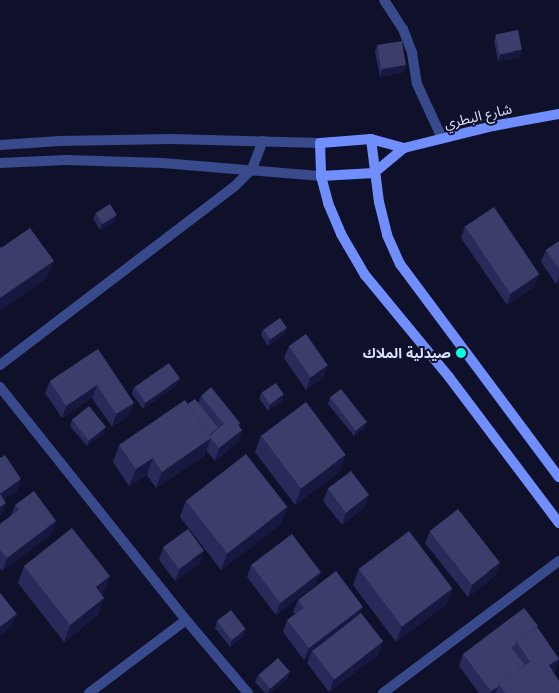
<!DOCTYPE html>
<meta charset="utf-8">
<style>
body{margin:0}
#map{position:relative;width:559px;height:693px;overflow:hidden;background:#0f112b;font-family:Helvetica,"Noto Sans Arabic",sans-serif}
div>[style]{position:absolute}
.minor>*{height:10px;margin:-5px;padding:0 5px;transform-origin:5px;border-radius:5px;background:#38498c}
.tertiary>*{height:10px;margin:-5px;padding:0 5px;transform-origin:5px;border-radius:5px;background:#38498c}
.secondary>*{height:10px;margin:-5px;padding:0 5px;transform-origin:5px;border-radius:5px;background:#718eff}
.wall>*{inset:0;background:#282a59}
.shaded-wall>*{inset:0;background:#16183f}
.building>*{inset:0;background:#3b3d6b;transform-origin:0 0}
.dots>*{width:14px;height:14px;translate:-50% -50%;box-sizing:border-box;border:2px solid #0f112b;border-radius:50%}
span{translate:-50% -50%;white-space:nowrap;text-align:center;line-height:1.15;-webkit-text-stroke:4px #0f112b;paint-order:stroke}
.street-label{font-size:14px;color:#dadeff}
.poi-label{font-size:14px;color:#dadeff;font-weight:700}
.right{translate:-100% -50%;text-align:right}
</style>
<div id="map">
<div class="minor">
<div style="left:384px;top:0;width:35px;rotate:57deg"></div>
<div style="left:403px;top:29px;width:26px;rotate:69deg"></div>
<div style="left:412px;top:53px;width:31px;rotate:81deg"></div>
<div style="left:417px;top:84px;width:60px;rotate:65.2deg"></div>
<div style="left:0;top:365px;width:295px;rotate:-37.3deg"></div>
<div style="left:235px;top:186px;width:24px;rotate:-45deg"></div>
<div style="left:252px;top:169px;width:30px;rotate:-69deg"></div>
<div style="left:0;top:387px;width:298px;rotate:51.4deg"></div>
<div style="left:186px;top:620px;width:96px;rotate:49.7deg"></div>
<div style="left:89px;top:693px;width:121px;rotate:-37deg"></div>
<div style="left:383px;top:693px;width:220px;rotate:-36.9deg"></div>
</div>
<div class="tertiary">
<div style="left:0;top:145px;width:60px;rotate:-3.8deg"></div>
<div style="left:60px;top:141px;width:111px;rotate:-1deg"></div>
<div style="left:171px;top:139px;width:149px;rotate:1.5deg"></div>
<div style="left:0;top:163px;width:66px;rotate:-2.6deg"></div>
<div style="left:66px;top:160px;width:96px;rotate:1.8deg"></div>
<div style="left:162px;top:163px;width:160px;rotate:4.7deg"></div>
</div>
<div class="secondary">
<div style="left:371px;top:139px;width:64px;rotate:82.8deg"></div>
<div style="left:379px;top:202px;width:34px;rotate:76deg"></div>
<div style="left:387px;top:235px;width:32px;rotate:66deg"></div>
<div style="left:400px;top:264px;width:266px;rotate:53.3deg"></div>
<div style="left:404px;top:148px;width:34px;rotate:-165deg"></div>
<div style="left:371px;top:139px;width:51px;rotate:175.5deg"></div>
<div style="left:320px;top:143px;width:33px;rotate:88deg"></div>
<div style="left:321px;top:176px;width:28px;rotate:75deg"></div>
<div style="left:328px;top:203px;width:34px;rotate:67deg"></div>
<div style="left:341px;top:234px;width:48px;rotate:59.7deg"></div>
<div style="left:365px;top:275px;width:132px;rotate:50.5deg"></div>
<div style="left:449px;top:377px;width:183px;rotate:53deg"></div>
<div style="left:321px;top:176px;width:53px;rotate:-3.2deg"></div>
<div style="left:374px;top:173px;width:39px;rotate:-40deg"></div>
<div style="left:404px;top:148px;width:92px;rotate:-13.9deg"></div>
<div style="left:493px;top:126px;width:67px;rotate:-10.3deg"></div>
</div>
<div class="wall">
<div style="clip-path:polygon(496px 35px,520px 57px,498px 61px,494px 41px)"></div>
<div style="clip-path:polygon(377px 46px,406px 65px,404px 72px,380px 77px,375px 52px)"></div>
<div style="clip-path:polygon(96px 213px,115px 221px,100px 230px,93px 219px)"></div>
<div style="clip-path:polygon(465px 226px,535px 286px,507px 305px,461px 238px)"></div>
<div style="clip-path:polygon(559px 241px,559px 282px,556px 284px,541px 262px,546px 250px)"></div>
<div style="clip-path:polygon(263px 329px,285px 334px,268px 346px,261px 335px)"></div>
<div style="clip-path:polygon(289px 346px,324px 377px,306px 390px,284px 358px)"></div>
<div style="clip-path:polygon(98px 349px,129px 415px,112px 427px,92px 398px,62px 418px,45px 393px,50px 381px)"></div>
<div style="clip-path:polygon(177px 385px,143px 409px,132px 394px,134px 387px)"></div>
<div style="clip-path:polygon(262px 392px,282px 401px,268px 411px,259px 398px)"></div>
<div style="clip-path:polygon(201px 396px,240px 423px,239px 426px,242px 430px,238px 442px,215px 461px,206px 450px,205px 455px,156px 488px,147px 475px,129px 486px,113px 462px,119px 445px,188px 404px,198px 404px)"></div>
<div style="clip-path:polygon(330px 397px,367px 422px,364px 428px,354px 436px,328px 404px)"></div>
<div style="clip-path:polygon(72px 420px,106px 427px,104px 433px,87px 446px,70px 426px)"></div>
<div style="clip-path:polygon(261px 435px,340px 471px,295px 505px,255px 452px)"></div>
<div style="clip-path:polygon(328px 489px,365px 507px,342px 525px,323px 501px)"></div>
<div style="clip-path:polygon(186px 500px,287px 507px,281px 524px,221px 570px,180px 517px)"></div>
<div style="clip-path:polygon(15px 505px,52px 533px,2px 571px,0 568px,0 524px,11px 516px)"></div>
<div style="clip-path:polygon(430px 531px,496px 575px,468px 597px,425px 543px)"></div>
<div style="clip-path:polygon(163px 548px,200px 563px,175px 581px,159px 560px)"></div>
<div style="clip-path:polygon(251px 565px,316px 584px,276px 615px,247px 577px)"></div>
<div style="clip-path:polygon(24px 566px,104px 593px,102px 595px,104px 598px,98px 615px,64px 642px,18px 583px)"></div>
<div style="clip-path:polygon(359px 569px,452px 589px,446px 605px,396px 642px,353px 585px)"></div>
<div style="clip-path:polygon(298px 600px,361px 613px,379px 654px,329px 692px,307px 663px,310px 656px,304px 660px,283px 632px,287px 620px,295px 614px,293px 612px)"></div>
<div style="clip-path:polygon(217px 621px,244px 635px,230px 647px,215px 628px)"></div>
<div style="clip-path:polygon(538px 628px,559px 659px,554px 673px,559px 693px,479px 693px,459px 666px,463px 654px)"></div>
<div style="clip-path:polygon(290px 672px,287px 679px,270px 693px,265px 693px,255px 682px,258px 675px)"></div>
</div>
<div class="shaded-wall">
<div style="clip-path:polygon(522px 50px,520px 57px,498px 61px,500px 55px)"></div>
<div style="clip-path:polygon(406px 65px,404px 72px,380px 77px,382px 70px)"></div>
<div style="clip-path:polygon(117px 215px,115px 221px,100px 230px,102px 224px)"></div>
<div style="clip-path:polygon(54px 261px,47px 278px,0 311px,0 298px)"></div>
<div style="clip-path:polygon(539px 274px,535px 286px,507px 305px,511px 293px)"></div>
<div style="clip-path:polygon(559px 276px,559px 282px,556px 284px)"></div>
<div style="clip-path:polygon(287px 328px,285px 334px,268px 346px,270px 339px)"></div>
<div style="clip-path:polygon(328px 365px,324px 377px,306px 390px,310px 378px)"></div>
<div style="clip-path:polygon(180px 379px,177px 385px,143px 409px,145px 403px)"></div>
<div style="clip-path:polygon(97px 385px,92px 398px,62px 418px,66px 406px)"></div>
<div style="clip-path:polygon(284px 395px,282px 401px,268px 411px,270px 405px)"></div>
<div style="clip-path:polygon(134px 403px,129px 415px,112px 427px,116px 414px)"></div>
<div style="clip-path:polygon(367px 422px,364px 428px,354px 436px,356px 430px)"></div>
<div style="clip-path:polygon(106px 427px,104px 433px,87px 446px,89px 440px)"></div>
<div style="clip-path:polygon(218px 428px,216px 434px,211px 438px,205px 455px,156px 488px,162px 472px)"></div>
<div style="clip-path:polygon(242px 430px,238px 442px,215px 461px,219px 448px)"></div>
<div style="clip-path:polygon(346px 455px,340px 471px,295px 505px,301px 488px)"></div>
<div style="clip-path:polygon(153px 458px,147px 475px,129px 486px,136px 469px)"></div>
<div style="clip-path:polygon(21px 479px,17px 491px,0 503px,0 494px)"></div>
<div style="clip-path:polygon(369px 495px,365px 507px,342px 525px,346px 513px)"></div>
<div style="clip-path:polygon(6px 503px,2px 515px,0 516px,0 507px)"></div>
<div style="clip-path:polygon(287px 507px,281px 524px,221px 570px,227px 553px)"></div>
<div style="clip-path:polygon(56px 521px,52px 533px,2px 571px,7px 558px)"></div>
<div style="clip-path:polygon(204px 551px,200px 563px,175px 581px,180px 569px)"></div>
<div style="clip-path:polygon(500px 563px,496px 575px,468px 597px,472px 585px)"></div>
<div style="clip-path:polygon(321px 572px,316px 584px,276px 615px,280px 603px)"></div>
<div style="clip-path:polygon(110px 576px,104px 593px,90px 604px,96px 587px)"></div>
<div style="clip-path:polygon(452px 589px,446px 605px,396px 642px,402px 626px)"></div>
<div style="clip-path:polygon(104px 598px,98px 615px,64px 642px,70px 625px)"></div>
<div style="clip-path:polygon(363px 607px,358px 619px,312px 651px,310px 656px,304px 660px,309px 648px)"></div>
<div style="clip-path:polygon(17px 614px,12px 626px,0 636px,0 627px)"></div>
<div style="clip-path:polygon(246px 629px,244px 635px,230px 647px,232px 640px)"></div>
<div style="clip-path:polygon(383px 641px,379px 654px,329px 692px,334px 679px)"></div>
<div style="clip-path:polygon(559px 659px,553px 675px,549px 665px)"></div>
<div style="clip-path:polygon(290px 672px,287px 679px,270px 693px,268px 693px,269px 689px)"></div>
<div style="clip-path:polygon(498px 687px,495px 693px,491px 693px,491px 691px)"></div>
</div>
<div class="building">
<div style="left:518px;top:30px;width:20px;height:23px;rotate:79deg"></div>
<div style="left:402px;top:41px;width:24px;height:25px;rotate:81deg"></div>
<div style="left:110px;top:204px;width:13px;height:17px;rotate:58deg"></div>
<div style="left:494px;top:207px;width:81px;height:35px;rotate:56deg"></div>
<div style="clip-path:polygon(30px 228px,54px 261px,0 298px,0 246px,1px 248px)"></div>
<div style="clip-path:polygon(559px 241px,559px 269px,546px 250px)"></div>
<div style="left:280px;top:318px;width:12px;height:20px;rotate:55deg"></div>
<div style="left:306px;top:334px;width:38px;height:21px;rotate:55deg"></div>
<div style="clip-path:polygon(98px 349px,134px 403px,116px 414px,97px 385px,66px 406px,50px 381px)"></div>
<div style="left:169px;top:363px;width:19px;height:42px;rotate:55deg"></div>
<div style="left:276px;top:383px;width:14px;height:17px;rotate:56deg"></div>
<div style="clip-path:polygon(211px 387px,240px 423px,238px 425px,242px 430px,219px 448px,209px 436px,224px 424px,201px 396px)"></div>
<div style="left:341px;top:389px;width:42px;height:14px;rotate:52deg"></div>
<div style="clip-path:polygon(195px 399px,218px 428px,209px 435px,188px 404px)"></div>
<div style="clip-path:polygon(185px 400px,211px 438px,162px 472px,153px 458px,136px 469px,119px 445px)"></div>
<div style="left:306px;top:402px;width:66px;height:56px;rotate:53deg"></div>
<div style="left:89px;top:406px;width:27px;height:22px;rotate:51deg"></div>
<div style="left:246px;top:454px;width:67px;height:76px;rotate:52deg"></div>
<div style="clip-path:polygon(5px 455px,21px 479px,0 494px,6px 503px,0 507px,0 458px)"></div>
<div style="left:351px;top:471px;width:30px;height:29px;rotate:53deg"></div>
<div style="clip-path:polygon(34px 491px,56px 521px,7px 558px,0 550px,0 524px,19px 510px,15px 505px)"></div>
<div style="left:458px;top:509px;width:68px;height:36px;rotate:52deg"></div>
<div style="clip-path:polygon(72px 528px,110px 576px,96px 587px,104px 598px,70px 625px,24px 566px)"></div>
<div style="left:188px;top:529px;width:27px;height:31px;rotate:54deg"></div>
<div style="left:409px;top:531px;width:72px;height:63px;rotate:53deg"></div>
<div style="left:292px;top:534px;width:48px;height:51px;rotate:53deg"></div>
<div style="clip-path:polygon(336px 571px,363px 607px,309px 648px,287px 620px,304px 608px,298px 600px)"></div>
<div style="clip-path:polygon(0 593px,17px 614px,0 627px)"></div>
<div style="clip-path:polygon(524px 608px,538px 626px,516px 641px,515px 645px,511px 647px,525px 665px,499px 684px,498px 687px,491px 691px,463px 654px)"></div>
<div style="left:231px;top:610px;width:24px;height:18px;rotate:52deg"></div>
<div style="left:361px;top:613px;width:36px;height:62px;rotate:52deg"></div>
<div style="clip-path:polygon(537px 627px,559px 659px,549px 665px,559px 681px,559px 693px,505px 693px,499px 684px,530px 662px,516px 641px)"></div>
<div style="left:278px;top:658px;width:18px;height:26px;rotate:49deg"></div>
</div>
<div class="dots">
<div style="left:461px;top:353px;background:#06ffde"></div>
</div>
<div class="street-label">
<span style="left:478px;top:116px;rotate:-13deg">شارع البطري</span>
</div>
<div class="poi-label">
<span class="right" style="left:451px;top:353px">صيدلية الملاك</span>
</div>
</div>
